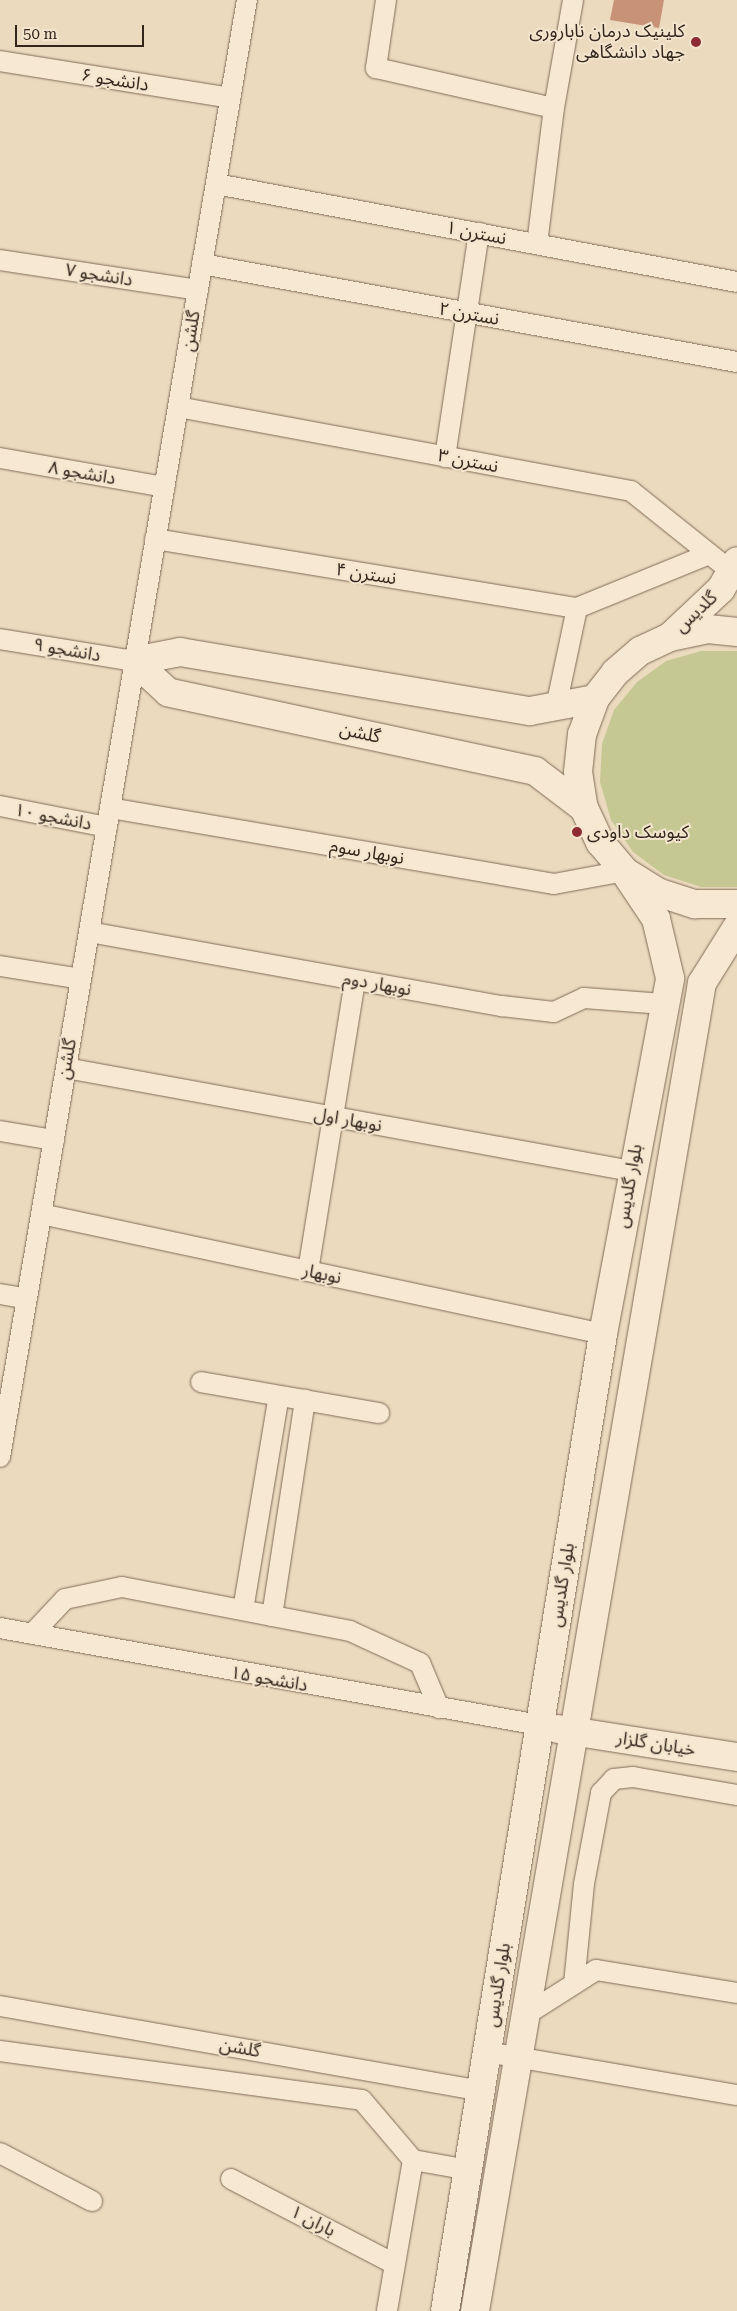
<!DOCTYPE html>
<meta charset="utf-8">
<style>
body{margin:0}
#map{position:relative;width:737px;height:2311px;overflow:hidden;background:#ebdabe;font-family:"Roboto Serif","Noto Sans Arabic",serif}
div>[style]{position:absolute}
.green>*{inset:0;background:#c6c893}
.building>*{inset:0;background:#c79276}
.roads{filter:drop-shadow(0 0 1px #826b58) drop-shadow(0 0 1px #826b58)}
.street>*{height:20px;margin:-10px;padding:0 10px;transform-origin:10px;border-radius:10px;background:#f6e8d1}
.secondary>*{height:28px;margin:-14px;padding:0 14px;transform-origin:14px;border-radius:14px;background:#f6e8d1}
.dots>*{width:14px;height:14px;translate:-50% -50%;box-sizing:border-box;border:2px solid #f3e5cd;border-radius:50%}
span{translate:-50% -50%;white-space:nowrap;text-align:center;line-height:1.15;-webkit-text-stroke:4px #f3e5cd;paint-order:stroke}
.poi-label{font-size:18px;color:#32251c}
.right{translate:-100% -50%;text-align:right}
.left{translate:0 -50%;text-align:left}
.street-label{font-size:18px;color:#32251c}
.scale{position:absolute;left:15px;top:25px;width:129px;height:22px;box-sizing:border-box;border:2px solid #32251c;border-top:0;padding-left:6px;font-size:15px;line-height:18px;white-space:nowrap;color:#32251c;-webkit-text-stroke:4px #f3e5cd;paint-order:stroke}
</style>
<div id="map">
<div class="green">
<div style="clip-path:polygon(701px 651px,737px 651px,737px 887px,701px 887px,664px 875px,633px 852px,611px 820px,600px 782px,602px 744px,614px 710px,637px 682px,666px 661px)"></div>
</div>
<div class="building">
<div style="clip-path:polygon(614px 0,664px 0,659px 28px,610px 20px)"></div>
</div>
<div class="roads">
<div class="street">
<div style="left:386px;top:0;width:69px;rotate:98.4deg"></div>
<div style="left:376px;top:68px;width:182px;rotate:12.7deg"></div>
<div style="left:554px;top:108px;width:110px;rotate:-80deg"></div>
<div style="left:0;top:61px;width:233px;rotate:9.1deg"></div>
<div style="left:216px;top:184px;width:530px;rotate:10.65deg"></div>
<div style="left:537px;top:244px;width:137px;rotate:-82.9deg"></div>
<div style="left:0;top:260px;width:200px;rotate:8.6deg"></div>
<div style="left:202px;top:264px;width:544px;rotate:10.38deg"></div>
<div style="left:178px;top:407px;width:461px;rotate:10.5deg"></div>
<div style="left:631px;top:491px;width:128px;rotate:38.7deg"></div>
<div style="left:445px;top:457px;width:227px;rotate:-81.4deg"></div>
<div style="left:0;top:458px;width:167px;rotate:10deg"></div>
<div style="left:155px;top:539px;width:428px;rotate:9.3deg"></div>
<div style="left:0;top:639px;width:136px;rotate:9.3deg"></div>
<div style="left:556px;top:707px;width:101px;rotate:-78deg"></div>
<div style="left:577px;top:608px;width:143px;rotate:-22.2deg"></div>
<div style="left:0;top:806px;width:109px;rotate:11.1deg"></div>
<div style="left:110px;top:808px;width:450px;rotate:9.7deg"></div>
<div style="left:554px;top:884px;width:71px;rotate:-10.5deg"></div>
<div style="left:89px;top:932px;width:420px;rotate:10.2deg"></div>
<div style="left:502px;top:1006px;width:52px;rotate:6.6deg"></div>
<div style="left:554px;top:1012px;width:33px;rotate:-25deg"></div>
<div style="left:584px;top:998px;width:80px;rotate:4.3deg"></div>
<div style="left:0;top:966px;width:82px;rotate:9.1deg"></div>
<div style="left:66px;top:1068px;width:574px;rotate:10.33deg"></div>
<div style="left:0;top:1131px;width:55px;rotate:9.5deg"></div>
<div style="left:41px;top:1214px;width:575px;rotate:12.05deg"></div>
<div style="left:308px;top:1271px;width:294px;rotate:-80.8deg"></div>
<div style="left:0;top:1294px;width:27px;rotate:10deg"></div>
<div style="left:201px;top:1382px;width:181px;rotate:9.9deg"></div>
<div style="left:0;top:1457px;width:1478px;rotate:-80.38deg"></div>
<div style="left:243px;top:1610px;width:217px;rotate:-80.5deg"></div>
<div style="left:272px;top:1616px;width:219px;rotate:-81.3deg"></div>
<div style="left:0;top:1628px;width:548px;rotate:10.2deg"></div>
<div style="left:32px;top:1634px;width:48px;rotate:-46.7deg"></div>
<div style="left:65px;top:1599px;width:58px;rotate:-11.9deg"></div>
<div style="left:122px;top:1587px;width:232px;rotate:10.9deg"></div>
<div style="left:350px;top:1631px;width:77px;rotate:24.6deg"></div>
<div style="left:420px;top:1663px;width:49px;rotate:67.1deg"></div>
<div style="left:574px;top:1984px;width:100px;rotate:-84.3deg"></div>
<div style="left:584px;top:1884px;width:93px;rotate:-79.4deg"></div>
<div style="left:601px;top:1793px;width:19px;rotate:-47deg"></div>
<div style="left:614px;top:1779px;width:19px;rotate:-6deg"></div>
<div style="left:633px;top:1777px;width:106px;rotate:9.8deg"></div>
<div style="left:0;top:2006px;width:488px;rotate:10deg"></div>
<div style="left:527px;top:2014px;width:82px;rotate:-32.5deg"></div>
<div style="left:596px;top:1970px;width:143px;rotate:9.3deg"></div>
<div style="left:0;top:2051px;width:365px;rotate:7.7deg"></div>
<div style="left:362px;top:2100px;width:79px;rotate:49.6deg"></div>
<div style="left:413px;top:2160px;width:153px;rotate:99.8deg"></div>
<div style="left:487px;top:2052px;width:254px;rotate:9.8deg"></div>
<div style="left:0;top:2153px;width:104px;rotate:27.6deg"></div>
<div style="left:413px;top:2160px;width:57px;rotate:10.1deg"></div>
<div style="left:231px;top:2179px;width:184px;rotate:27.5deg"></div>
</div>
<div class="secondary">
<div style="left:737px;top:632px;width:29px;rotate:-174deg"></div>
<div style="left:708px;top:629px;width:39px;rotate:168deg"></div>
<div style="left:670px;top:637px;width:33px;rotate:155deg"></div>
<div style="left:640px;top:651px;width:33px;rotate:139deg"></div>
<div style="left:615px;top:673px;width:33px;rotate:128deg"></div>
<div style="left:595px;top:699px;width:37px;rotate:110deg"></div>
<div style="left:582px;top:734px;width:38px;rotate:96deg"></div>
<div style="left:578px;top:772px;width:36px;rotate:81deg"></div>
<div style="left:584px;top:808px;width:38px;rotate:65deg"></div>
<div style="left:600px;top:842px;width:38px;rotate:50deg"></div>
<div style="left:624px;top:871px;width:39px;rotate:32deg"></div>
<div style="left:657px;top:892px;width:40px;rotate:18deg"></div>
<div style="left:695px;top:904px;width:42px"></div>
<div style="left:670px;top:637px;width:70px;rotate:-43.3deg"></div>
<div style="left:721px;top:589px;width:32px;rotate:-60deg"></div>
<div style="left:584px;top:808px;width:61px;rotate:-142.9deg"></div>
<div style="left:535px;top:771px;width:375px;rotate:-167.9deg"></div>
<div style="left:168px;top:692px;width:46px;rotate:-137.6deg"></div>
<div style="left:134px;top:661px;width:47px;rotate:-11.1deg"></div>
<div style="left:180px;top:652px;width:355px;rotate:9.6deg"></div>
<div style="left:530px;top:711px;width:66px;rotate:-10.5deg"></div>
<div style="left:558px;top:1729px;width:181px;rotate:8.9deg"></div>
<div style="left:445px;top:2311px;width:990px;rotate:-80.81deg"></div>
<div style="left:603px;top:1334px;width:362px;rotate:-79.3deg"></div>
<div style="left:670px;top:978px;width:61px;rotate:-103.3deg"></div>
<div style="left:656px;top:919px;width:58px;rotate:-123.7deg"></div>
<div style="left:475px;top:2311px;width:1347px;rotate:-80.3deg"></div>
<div style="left:702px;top:983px;width:66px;rotate:-58deg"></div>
</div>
</div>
<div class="dots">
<div style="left:696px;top:42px;background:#8e2b33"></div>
<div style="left:577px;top:832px;background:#8e2b33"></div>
</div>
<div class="poi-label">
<span class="right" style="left:685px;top:42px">کلینیک درمان ناباروری<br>جهاد دانشگاهی</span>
<span class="left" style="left:587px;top:832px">کیوسک داودی</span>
</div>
<div class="street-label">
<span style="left:115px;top:80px;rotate:9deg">دانشجو ۶</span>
<span style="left:476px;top:233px;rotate:11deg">نسترن ۱</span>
<span style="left:99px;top:275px;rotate:9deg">دانشجو ۷</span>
<span style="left:469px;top:314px;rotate:10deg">نسترن ۲</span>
<span style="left:191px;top:331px;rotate:-81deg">گلشن</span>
<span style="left:468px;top:461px;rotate:11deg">نسترن ۳</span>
<span style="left:82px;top:473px;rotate:10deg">دانشجو ۸</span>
<span style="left:366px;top:574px;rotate:9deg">نسترن ۴</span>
<span style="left:696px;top:612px;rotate:-43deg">گلدیس</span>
<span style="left:67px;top:650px;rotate:10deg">دانشجو ۹</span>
<span style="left:360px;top:733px;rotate:12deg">گلشن</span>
<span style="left:53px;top:817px;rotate:11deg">دانشجو ۱۰</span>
<span style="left:367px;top:852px;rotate:10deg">نوبهار سوم</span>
<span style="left:377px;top:984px;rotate:10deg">نوبهار دوم</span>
<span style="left:67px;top:1059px;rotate:-80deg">گلشن</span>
<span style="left:348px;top:1120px;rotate:10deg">نوبهار اول</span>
<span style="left:629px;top:1186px;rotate:-80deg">بلوار گلدیس</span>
<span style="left:322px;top:1274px;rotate:12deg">نوبهار</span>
<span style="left:562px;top:1585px;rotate:-81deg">بلوار گلدیس</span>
<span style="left:269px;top:1679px;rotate:10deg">دانشجو ۱۵</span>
<span style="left:656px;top:1744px;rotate:9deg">خیابان گلزار</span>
<span style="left:498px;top:1985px;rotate:-81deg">بلوار گلدیس</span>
<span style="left:240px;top:2048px;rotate:10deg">گلشن</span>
<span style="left:313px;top:2221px;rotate:27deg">باران ۱</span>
</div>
<div class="scale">50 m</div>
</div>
